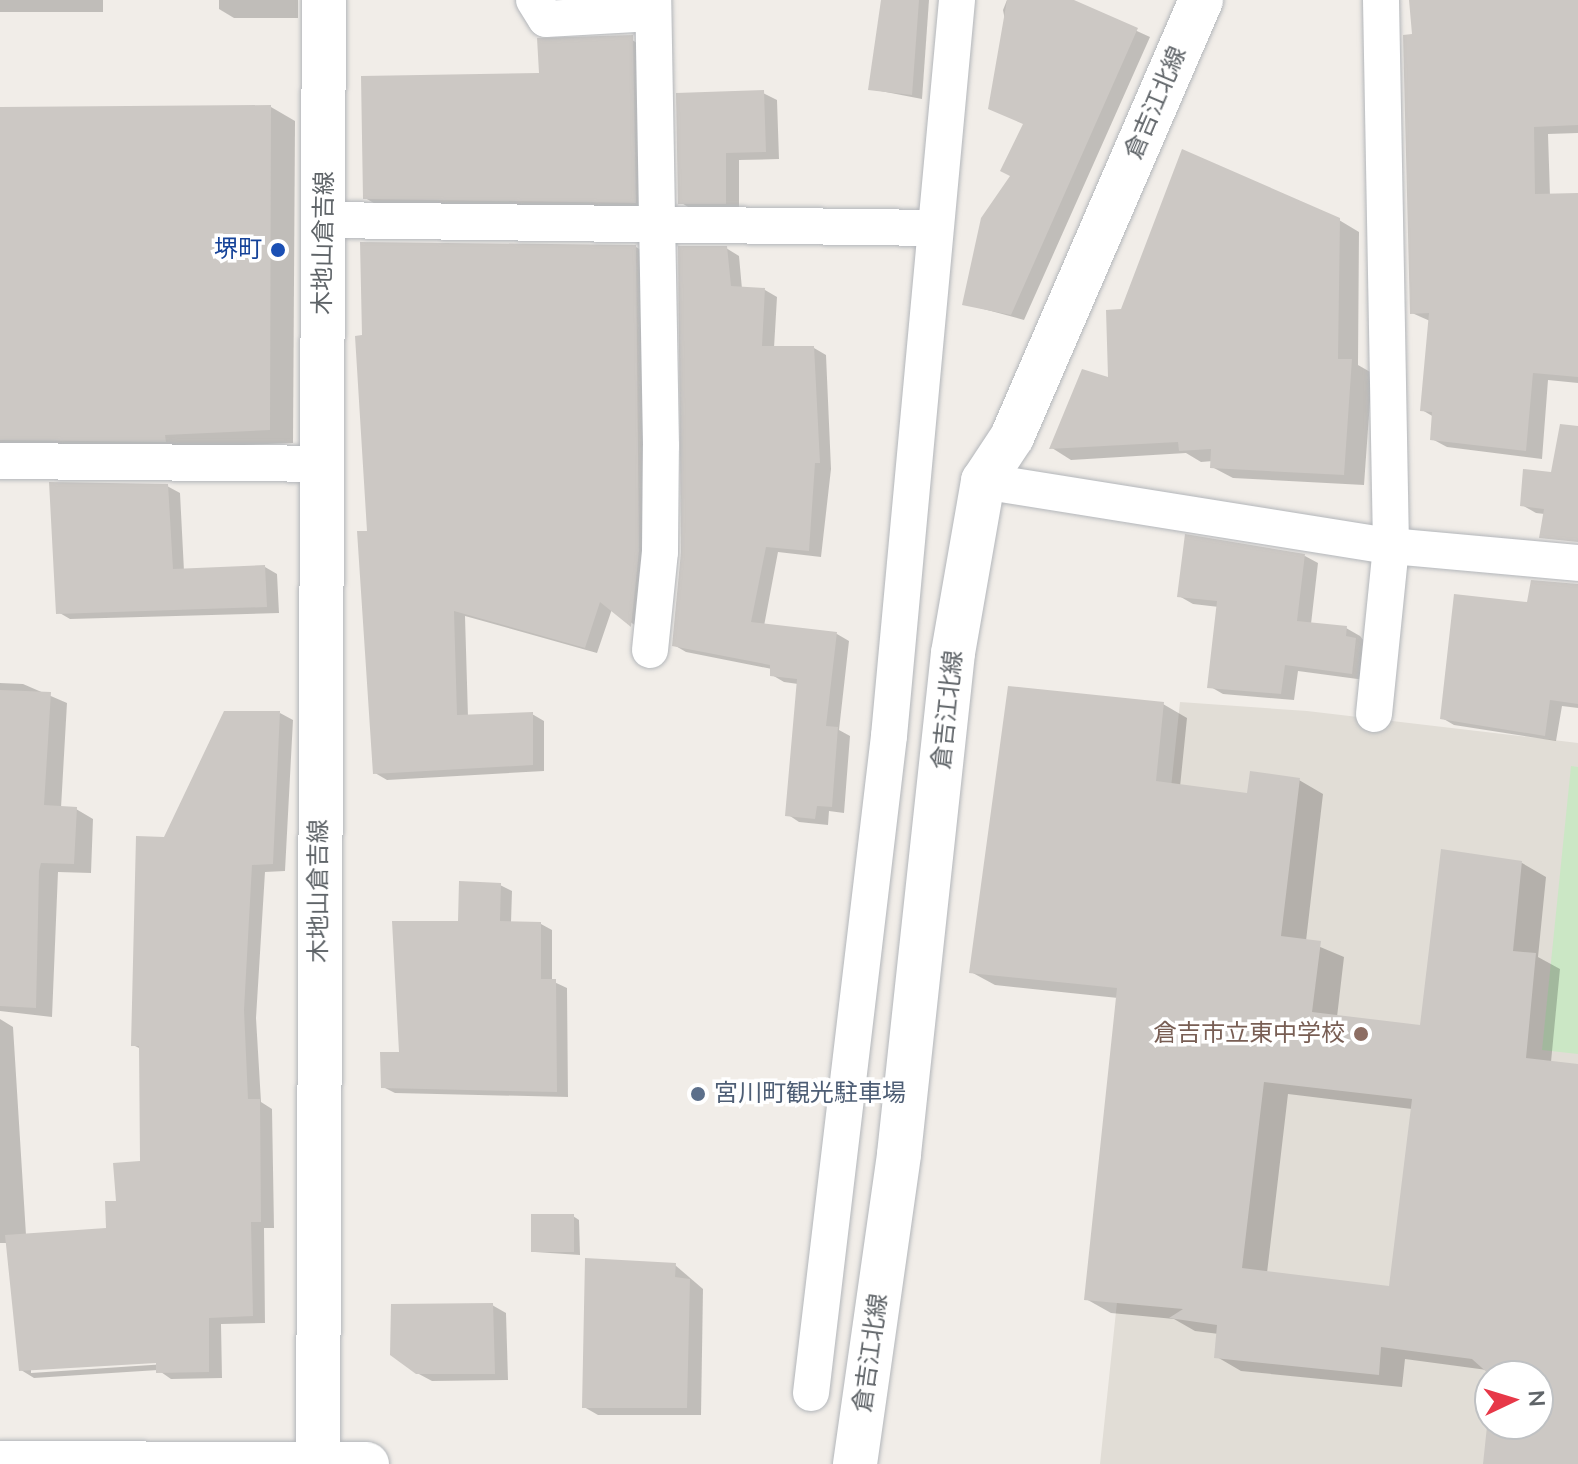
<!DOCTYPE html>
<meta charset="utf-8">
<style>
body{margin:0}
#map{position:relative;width:1578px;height:1464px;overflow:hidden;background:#f1ede8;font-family:"Nunito Sans","Noto Sans JP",sans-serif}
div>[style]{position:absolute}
.education>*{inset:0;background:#e1ddd6}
.green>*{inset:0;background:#cbe7c5}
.shadow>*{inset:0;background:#0003;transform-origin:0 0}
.building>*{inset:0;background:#ccc8c4;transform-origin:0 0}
.roads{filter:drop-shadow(0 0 2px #b3b6ba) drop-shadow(0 0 2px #b3b6ba)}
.street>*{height:36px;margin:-18px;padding:0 18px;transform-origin:18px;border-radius:18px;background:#fff}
.secondary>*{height:44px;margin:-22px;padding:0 22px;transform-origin:22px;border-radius:22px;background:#fff}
.dots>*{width:22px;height:22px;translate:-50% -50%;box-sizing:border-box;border:4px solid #fff;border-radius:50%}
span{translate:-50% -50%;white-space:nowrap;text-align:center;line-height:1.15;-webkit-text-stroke:7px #fff;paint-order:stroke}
.street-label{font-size:24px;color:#5f6468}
.transit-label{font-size:24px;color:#164399}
.right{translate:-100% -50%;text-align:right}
.education-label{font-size:24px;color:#785e54}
.service-label{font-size:24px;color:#4e5e75}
.left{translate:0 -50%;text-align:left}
.north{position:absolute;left:1474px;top:1360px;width:80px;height:80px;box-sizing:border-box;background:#fff;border:2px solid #bfc1c3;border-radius:50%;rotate:86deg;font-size:22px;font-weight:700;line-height:32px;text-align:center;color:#5f6468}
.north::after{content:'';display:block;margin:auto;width:28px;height:36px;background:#e73848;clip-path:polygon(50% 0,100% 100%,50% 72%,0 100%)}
</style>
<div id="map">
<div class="education">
<div style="clip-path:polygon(evenodd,1180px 702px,1307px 711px,1578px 743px,1578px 1464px,1100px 1464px,1180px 702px,1490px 1376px,1538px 1376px,1538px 1424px,1490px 1424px,1490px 1376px)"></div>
</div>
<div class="green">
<div style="clip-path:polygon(1571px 766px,1578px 767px,1578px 1054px,1542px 1050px)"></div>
</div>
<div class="shadow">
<div style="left:0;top:0;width:103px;height:12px"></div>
<div style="clip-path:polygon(219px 0,298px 0,298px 18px,234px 18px,219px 9px)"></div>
<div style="clip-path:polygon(882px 0,929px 0,922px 99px,870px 89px)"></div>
<div style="clip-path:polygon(1007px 0,1069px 0,1150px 37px,1024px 320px,965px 304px,1012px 176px,1025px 125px,1003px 10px)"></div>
<div style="clip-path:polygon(1413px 0,1578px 0,1578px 133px,1548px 134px,1550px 196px,1578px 202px,1578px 383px,1548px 380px,1542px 459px,1447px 447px,1432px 439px,1434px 417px,1422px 410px,1430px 321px,1412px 313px)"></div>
<div style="clip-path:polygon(632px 40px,646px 48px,649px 210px,379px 206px,365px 198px,542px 75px)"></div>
<div style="clip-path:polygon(763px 93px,777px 100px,779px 159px,739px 160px,739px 211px,693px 210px,680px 202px)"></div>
<div style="clip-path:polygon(271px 107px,295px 121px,293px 443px,0 455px,0 109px)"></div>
<div style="clip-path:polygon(1339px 220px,1359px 232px,1358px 365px,1372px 373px,1364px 485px,1233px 478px,1212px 467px,1213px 461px,1201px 462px,1186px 453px,1071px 460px,1052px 448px,1110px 380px,1123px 311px)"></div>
<div style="clip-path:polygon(636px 247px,648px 254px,643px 631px,612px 609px,597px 653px,465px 616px,468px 717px,532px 714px,544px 721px,544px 771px,387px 780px,375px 773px,369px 533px)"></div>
<div style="clip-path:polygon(726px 248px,739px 256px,742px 289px,765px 290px,777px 297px,774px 348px,814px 348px,826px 355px,831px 469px,821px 557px,778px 552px,764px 626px,837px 634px,849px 641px,839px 730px,850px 736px,844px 813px,829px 811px,828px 825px,799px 822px,787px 814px,798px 684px,784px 682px,772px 675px,772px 669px,686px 652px,674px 645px)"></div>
<div style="clip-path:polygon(1578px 477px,1578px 518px,1536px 513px,1522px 505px)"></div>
<div style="clip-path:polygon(167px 486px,180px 493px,184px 571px,265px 567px,277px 574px,279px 613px,70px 619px,58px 612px)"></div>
<div style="clip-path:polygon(1305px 556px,1318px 563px,1311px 624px,1346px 628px,1360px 636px,1370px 648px,1365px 680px,1298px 671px,1294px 700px,1223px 694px,1209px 686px,1219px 607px,1193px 604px,1179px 596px)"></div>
<div style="clip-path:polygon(1578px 600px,1578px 708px,1562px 706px,1556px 741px,1454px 725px,1442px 718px,1528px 604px)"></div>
<div style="clip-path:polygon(0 683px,23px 684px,67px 703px,61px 808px,76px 809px,93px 819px,91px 873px,58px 872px,52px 1017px,0 1011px)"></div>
<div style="clip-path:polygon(evenodd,1163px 704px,1187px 718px,1180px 787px,1248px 796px,1299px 780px,1323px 794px,1306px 941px,1344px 957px,1337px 1017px,1422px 1027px,1443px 851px,1522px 863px,1546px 877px,1538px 957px,1560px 969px,1551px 1062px,1578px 1066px,1578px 1464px,1485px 1464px,1490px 1418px,1490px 1424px,1538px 1424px,1538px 1376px,1494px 1376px,1487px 1370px,1405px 1359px,1402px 1387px,1241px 1371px,1217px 1357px,1219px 1334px,1195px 1331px,1174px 1319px,1111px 1313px,1086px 1299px,1118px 998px,995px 985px,971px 972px,1163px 704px,1288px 1094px,1412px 1109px,1391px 1288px,1267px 1273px,1288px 1094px)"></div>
<div style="clip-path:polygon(evenodd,280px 713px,293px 720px,285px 871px,265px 872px,256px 1018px,261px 1102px,272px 1109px,274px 1228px,264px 1228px,265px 1323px,221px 1324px,222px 1378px,171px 1379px,158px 1370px,34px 1378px,21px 1370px,8px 1243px,0 1243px,0 1019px,13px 1027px,26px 1235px,109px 1230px,142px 1163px,141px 1049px,133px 1045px,166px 839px,280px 713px,166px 1360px,166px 1364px,31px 1373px,31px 1369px,166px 1360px)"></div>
<div style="clip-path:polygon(500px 885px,512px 891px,511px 923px,541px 924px,552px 930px,552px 981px,567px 988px,568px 1097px,395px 1093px,383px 1087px,460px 923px)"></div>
<div style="clip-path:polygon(573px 1216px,579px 1220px,580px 1255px,535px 1252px)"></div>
<div style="clip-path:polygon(675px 1265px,703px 1289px,701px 1415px,598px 1415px,584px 1407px)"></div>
<div style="clip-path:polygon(492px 1305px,506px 1313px,508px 1380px,432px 1381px,417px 1373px)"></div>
</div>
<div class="building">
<div style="clip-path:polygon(881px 0,919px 0,912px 95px,868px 90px)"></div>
<div style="clip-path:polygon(1007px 0,1074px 0,1138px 28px,1011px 315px,962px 305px,981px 218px,1010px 176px,1000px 171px,1023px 124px,988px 109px)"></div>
<div style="clip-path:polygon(1409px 0,1578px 0,1578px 125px,1534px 127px,1535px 194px,1578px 193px,1578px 377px,1533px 373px,1526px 451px,1430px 440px,1432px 412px,1420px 411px,1429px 313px,1410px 314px,1403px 35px,1412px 34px)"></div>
<div style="clip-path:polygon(633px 35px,636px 203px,363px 199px,361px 76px,539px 73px,537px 38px)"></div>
<div style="clip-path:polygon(764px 90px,766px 152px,726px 153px,726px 204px,678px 204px,676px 93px)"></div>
<div style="clip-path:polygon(271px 105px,270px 430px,165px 435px,166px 442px,0 440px,0 107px)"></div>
<div style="clip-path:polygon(1182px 149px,1340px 218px,1338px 359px,1352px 359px,1344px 475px,1210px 468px,1211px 449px,1179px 451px,1178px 442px,1049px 449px,1082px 369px,1108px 377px,1106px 310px,1121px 309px)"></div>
<div style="clip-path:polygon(360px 242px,636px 245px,639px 551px,631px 627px,600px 602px,585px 648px,454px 611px,457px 715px,533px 712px,533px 765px,373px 774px,357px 531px,367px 531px,355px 336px,362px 335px)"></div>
<div style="clip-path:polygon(678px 246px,727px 246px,731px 286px,765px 288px,762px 346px,814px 346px,820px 463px,815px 463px,809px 551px,766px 547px,751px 622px,837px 632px,826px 726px,838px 727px,832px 807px,817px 806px,815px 819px,785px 816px,797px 679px,770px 676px,770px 665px,672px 646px,681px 552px)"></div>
<div style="clip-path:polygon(1560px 424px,1578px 426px,1578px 542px,1539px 538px,1544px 509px,1520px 506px,1523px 469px,1551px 472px)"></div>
<div style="clip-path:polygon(49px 482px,168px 484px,173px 569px,265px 565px,267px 607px,56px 614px)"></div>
<div style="clip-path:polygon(1185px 534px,1305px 554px,1297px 621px,1347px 626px,1346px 636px,1356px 638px,1352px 674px,1285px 665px,1281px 694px,1207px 688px,1217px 601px,1177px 597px)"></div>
<div style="clip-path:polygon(1531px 580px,1578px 584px,1578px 704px,1550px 700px,1545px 736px,1440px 719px,1454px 594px,1527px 602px)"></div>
<div style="clip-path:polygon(evenodd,1008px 686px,1164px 702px,1156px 781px,1247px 793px,1250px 771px,1300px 778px,1281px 936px,1321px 941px,1312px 1012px,1420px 1025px,1441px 849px,1522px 861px,1513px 951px,1536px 953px,1526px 1058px,1578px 1064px,1578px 1464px,1483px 1464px,1490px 1398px,1490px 1424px,1538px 1424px,1538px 1376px,1491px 1376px,1472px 1359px,1381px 1347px,1379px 1375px,1214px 1358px,1217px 1325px,1169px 1318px,1183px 1309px,1084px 1300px,1117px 988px,969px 973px,1008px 686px,1264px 1082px,1412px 1099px,1389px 1286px,1242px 1268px,1264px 1082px)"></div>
<div style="clip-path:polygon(0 690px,51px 692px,44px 805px,77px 807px,74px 864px,41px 863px,39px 871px,36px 1008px,0 1006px)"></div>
<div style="clip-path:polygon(224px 711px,280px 711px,273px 864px,252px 865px,244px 1010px,248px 1099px,260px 1099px,261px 1222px,251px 1222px,253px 1316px,209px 1318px,209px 1372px,156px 1373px,156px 1363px,19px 1371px,5px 1235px,106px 1228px,105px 1201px,116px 1201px,113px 1163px,140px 1161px,139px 1046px,131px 1046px,136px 836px,164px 837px)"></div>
<div style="clip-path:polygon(459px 881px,501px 883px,500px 921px,541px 922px,541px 979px,556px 979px,557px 1092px,381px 1088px,380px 1052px,399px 1052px,392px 921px,458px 921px)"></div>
<div style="left:574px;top:1214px;width:38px;height:43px;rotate:90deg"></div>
<div style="clip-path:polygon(585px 1258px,676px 1263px,675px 1277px,690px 1279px,687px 1408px,582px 1408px)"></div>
<div style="clip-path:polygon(493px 1303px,495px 1374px,416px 1374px,390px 1355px,391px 1304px)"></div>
</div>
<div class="roads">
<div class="street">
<div style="left:534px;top:0;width:22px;rotate:58deg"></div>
<div style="left:546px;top:19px;width:107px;rotate:-3.2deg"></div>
<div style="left:326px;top:220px;width:608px;rotate:0.75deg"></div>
<div style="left:0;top:461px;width:319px;rotate:0.5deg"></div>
<div style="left:983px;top:481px;width:413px;rotate:9.1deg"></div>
<div style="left:1391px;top:546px;width:188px;rotate:5.2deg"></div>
<div style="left:650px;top:650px;width:99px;rotate:-84.2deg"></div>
<div style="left:660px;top:552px;width:106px;rotate:-89.5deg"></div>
<div style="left:661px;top:446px;width:446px;rotate:-91deg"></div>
<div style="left:1374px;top:714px;width:169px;rotate:-84.2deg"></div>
<div style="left:1391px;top:546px;width:546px;rotate:-91.05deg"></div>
<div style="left:811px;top:1393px;width:662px;rotate:-83.23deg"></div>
<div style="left:889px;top:736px;width:739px;rotate:-84.72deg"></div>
</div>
<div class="secondary">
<div style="left:0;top:1463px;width:367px;rotate:0.2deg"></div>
<div style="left:318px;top:1464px;width:1464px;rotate:-89.77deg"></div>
<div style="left:855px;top:1464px;width:313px;rotate:-81.9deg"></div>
<div style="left:899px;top:1154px;width:504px;rotate:-83.85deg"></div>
<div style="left:953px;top:653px;width:175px;rotate:-80.1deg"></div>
<div style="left:983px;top:481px;width:53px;rotate:-56.6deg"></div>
<div style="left:1012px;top:437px;width:476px;rotate:-66.6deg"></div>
</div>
</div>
<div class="dots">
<div style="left:278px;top:250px;background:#1a4fb4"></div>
<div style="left:1361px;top:1034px;background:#8d6e63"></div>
<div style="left:698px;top:1094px;background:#5c6f8a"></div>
</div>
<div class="street-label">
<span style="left:1156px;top:103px;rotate:-67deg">倉吉江北線</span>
<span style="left:324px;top:243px;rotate:-89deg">木地山倉吉線</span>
<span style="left:948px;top:710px;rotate:-84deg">倉吉江北線</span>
<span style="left:319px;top:891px;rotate:-90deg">木地山倉吉線</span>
<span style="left:871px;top:1353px;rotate:-82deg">倉吉江北線</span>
</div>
<div class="transit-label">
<span class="right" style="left:262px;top:250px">堺町</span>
</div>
<div class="education-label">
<span class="right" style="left:1345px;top:1034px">倉吉市立東中学校</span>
</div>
<div class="service-label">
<span class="left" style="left:714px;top:1094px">宮川町観光駐車場</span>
</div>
<div class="north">N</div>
</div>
